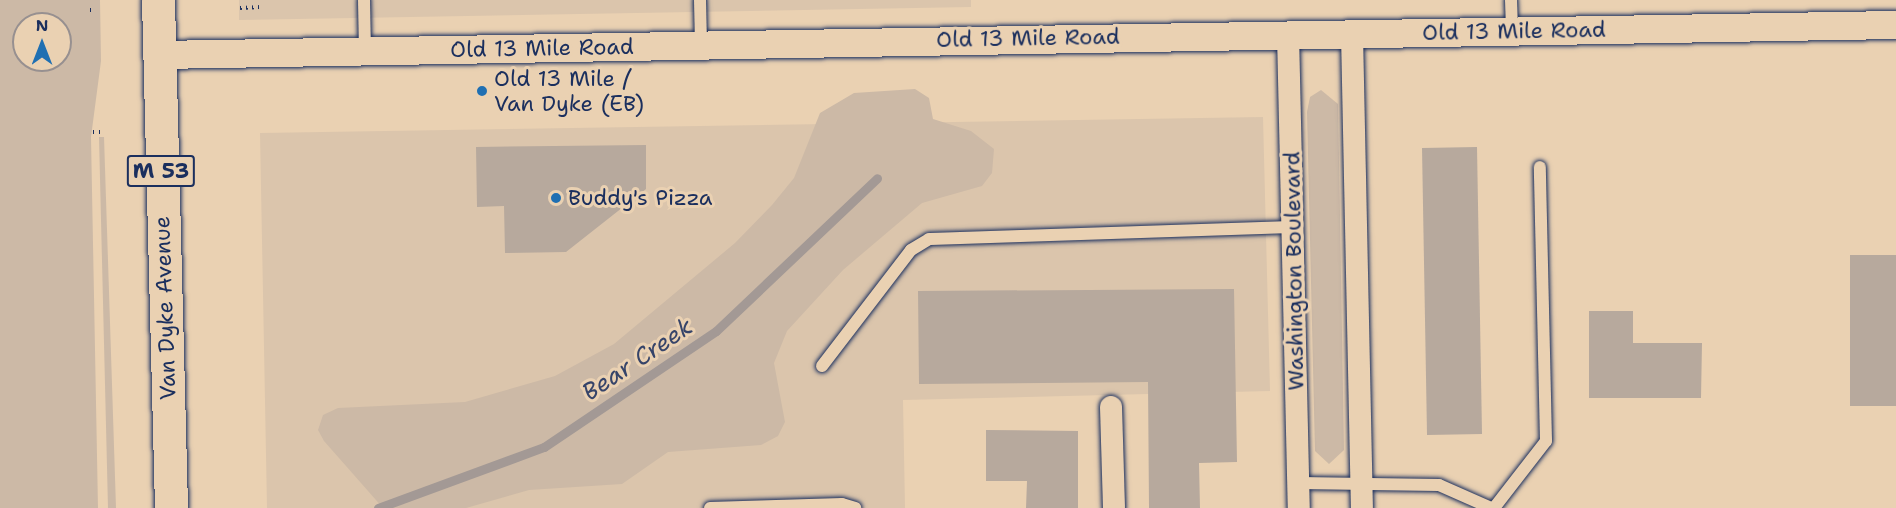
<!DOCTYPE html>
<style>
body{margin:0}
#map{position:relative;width:1896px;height:508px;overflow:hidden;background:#ead1b2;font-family:"Shantell Sans",sans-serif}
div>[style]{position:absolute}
.built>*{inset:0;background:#dbc5ac}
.green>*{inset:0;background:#ccb9a6}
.stream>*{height:9px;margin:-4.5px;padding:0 4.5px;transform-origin:4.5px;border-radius:4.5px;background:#a39995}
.building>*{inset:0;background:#b7a99d;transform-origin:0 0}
.path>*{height:4px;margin-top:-2px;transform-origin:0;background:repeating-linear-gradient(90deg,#1b2f5e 0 1.5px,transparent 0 6px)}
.roads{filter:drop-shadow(0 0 2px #1b2f5e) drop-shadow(0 0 2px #1b2f5e)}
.service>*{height:12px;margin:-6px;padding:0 6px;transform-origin:6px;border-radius:6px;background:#ead1b2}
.minor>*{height:22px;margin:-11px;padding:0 11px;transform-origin:11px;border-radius:11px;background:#ead1b2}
.tertiary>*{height:28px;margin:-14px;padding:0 14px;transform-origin:14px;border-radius:14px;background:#ead1b2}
.primary>*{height:33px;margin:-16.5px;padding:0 16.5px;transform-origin:16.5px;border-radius:16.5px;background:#ead1b2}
.dots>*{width:16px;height:16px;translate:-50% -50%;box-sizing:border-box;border:3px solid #ead1b2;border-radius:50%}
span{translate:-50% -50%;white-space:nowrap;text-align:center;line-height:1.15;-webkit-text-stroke:6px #ead1b2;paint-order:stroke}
.shield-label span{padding:2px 4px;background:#ead1b2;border:2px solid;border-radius:4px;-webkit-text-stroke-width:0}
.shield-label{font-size:21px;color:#1b2f5e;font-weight:700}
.street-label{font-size:22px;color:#1b2f5e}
.poi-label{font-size:22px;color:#1b2f5e}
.left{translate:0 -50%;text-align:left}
.water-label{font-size:24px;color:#364469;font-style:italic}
.north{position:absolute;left:12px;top:12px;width:60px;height:60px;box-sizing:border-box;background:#ead1b2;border:2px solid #979090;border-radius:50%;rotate:0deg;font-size:16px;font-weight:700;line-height:24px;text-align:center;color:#1b2f5e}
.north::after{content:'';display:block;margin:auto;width:21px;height:27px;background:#1f6fb2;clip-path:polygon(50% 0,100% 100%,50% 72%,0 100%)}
</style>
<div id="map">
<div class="built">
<div style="clip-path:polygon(239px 0,971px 0,971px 7px,239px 20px)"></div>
<div style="clip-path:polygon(1263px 117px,1270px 391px,903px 400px,905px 508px,267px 508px,260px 133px)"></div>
</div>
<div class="green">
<div style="clip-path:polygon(evenodd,0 0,100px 0,101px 61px,91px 137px,98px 508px,0 508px,0 0,24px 24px,60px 24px,60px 60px,24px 60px,24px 24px)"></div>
<div style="clip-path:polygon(915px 89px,929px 98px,933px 119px,971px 131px,994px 149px,992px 173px,982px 186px,922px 203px,843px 270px,787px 331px,774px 363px,785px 422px,778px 436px,761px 445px,668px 452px,622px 484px,529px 490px,466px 508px,383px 508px,324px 441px,318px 430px,323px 415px,338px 408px,465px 402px,555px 376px,614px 344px,735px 243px,772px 205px,794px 178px,820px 113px,854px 93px)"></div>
<div style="clip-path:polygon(1321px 90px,1338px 104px,1344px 450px,1329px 464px,1315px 451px,1307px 112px,1310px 97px)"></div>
<div style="clip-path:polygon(99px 137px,104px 137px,116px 508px,108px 508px)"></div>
</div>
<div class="stream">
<div style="left:378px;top:508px;width:177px;rotate:-20.2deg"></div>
<div style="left:544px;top:447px;width:207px;rotate:-34deg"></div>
<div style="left:716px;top:331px;width:222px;rotate:-43.5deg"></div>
</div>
<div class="building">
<div style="clip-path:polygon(646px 145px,646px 189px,566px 252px,505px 253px,504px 206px,477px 207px,476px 147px)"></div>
<div style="left:1477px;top:147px;width:287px;height:55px;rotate:89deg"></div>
<div style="left:1896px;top:255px;width:151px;height:46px;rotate:90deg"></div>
<div style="clip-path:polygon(1234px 289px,1237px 462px,1199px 463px,1200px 508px,1149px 508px,1148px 382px,919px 384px,918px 291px)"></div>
<div style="clip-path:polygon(1589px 311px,1633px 311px,1633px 343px,1702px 343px,1701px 398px,1589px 398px)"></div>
<div style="clip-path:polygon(986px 430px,1078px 431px,1078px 508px,1026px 508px,1027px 481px,986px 481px)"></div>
</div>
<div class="path">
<div style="left:240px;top:8px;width:19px;rotate:-3deg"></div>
<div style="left:90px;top:10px;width:6px"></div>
<div style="left:93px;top:132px;width:10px"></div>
</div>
<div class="roads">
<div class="service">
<div style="left:364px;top:0;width:51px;rotate:88.9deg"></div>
<div style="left:700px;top:0;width:45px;rotate:88.7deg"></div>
<div style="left:1511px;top:0;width:31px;rotate:88deg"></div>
<div style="left:822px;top:366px;width:146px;rotate:-52.5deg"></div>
<div style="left:911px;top:250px;width:21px;rotate:-31deg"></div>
<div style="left:929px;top:239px;width:364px;rotate:-1.9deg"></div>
<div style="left:1299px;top:483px;width:140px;rotate:0.8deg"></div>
<div style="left:1439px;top:485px;width:57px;rotate:23.9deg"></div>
<div style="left:710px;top:508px;width:132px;rotate:-1.7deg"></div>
<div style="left:842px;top:504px;width:14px;rotate:17deg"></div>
<div style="left:1494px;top:508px;width:85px;rotate:-52.2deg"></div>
<div style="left:1546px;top:441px;width:274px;rotate:-91.3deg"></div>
</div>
<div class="minor">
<div style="left:1288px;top:34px;width:474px;rotate:88.7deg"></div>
<div style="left:1352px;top:34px;width:474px;rotate:88.8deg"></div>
<div style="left:1111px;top:407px;width:101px;rotate:88.3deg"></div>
</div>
<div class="tertiary">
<div style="left:159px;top:55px;width:1737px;rotate:-0.99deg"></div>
</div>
<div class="primary">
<div style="left:158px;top:0;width:508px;rotate:88.53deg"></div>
</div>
</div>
<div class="dots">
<div style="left:482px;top:91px;background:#1f6fb2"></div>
<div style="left:556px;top:198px;background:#1f6fb2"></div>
</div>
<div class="shield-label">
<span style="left:161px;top:171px">M 53</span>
</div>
<div class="street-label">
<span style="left:1514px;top:31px;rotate:-1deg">Old 13 Mile Road</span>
<span style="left:1028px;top:38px;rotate:-1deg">Old 13 Mile Road</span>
<span style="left:542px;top:48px;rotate:-1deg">Old 13 Mile Road</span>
<span style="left:1294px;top:271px;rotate:-91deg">Washington Boulevard</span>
<span style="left:165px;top:308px;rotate:-92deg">Van Dyke Avenue</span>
</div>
<div class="poi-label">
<span class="left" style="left:494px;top:91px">Old 13 Mile /<br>Van Dyke (EB)</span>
<span class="left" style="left:568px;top:198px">Buddy's Pizza</span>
</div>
<div class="water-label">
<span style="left:638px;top:360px;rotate:-34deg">Bear Creek</span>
</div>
<div class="north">N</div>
</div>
